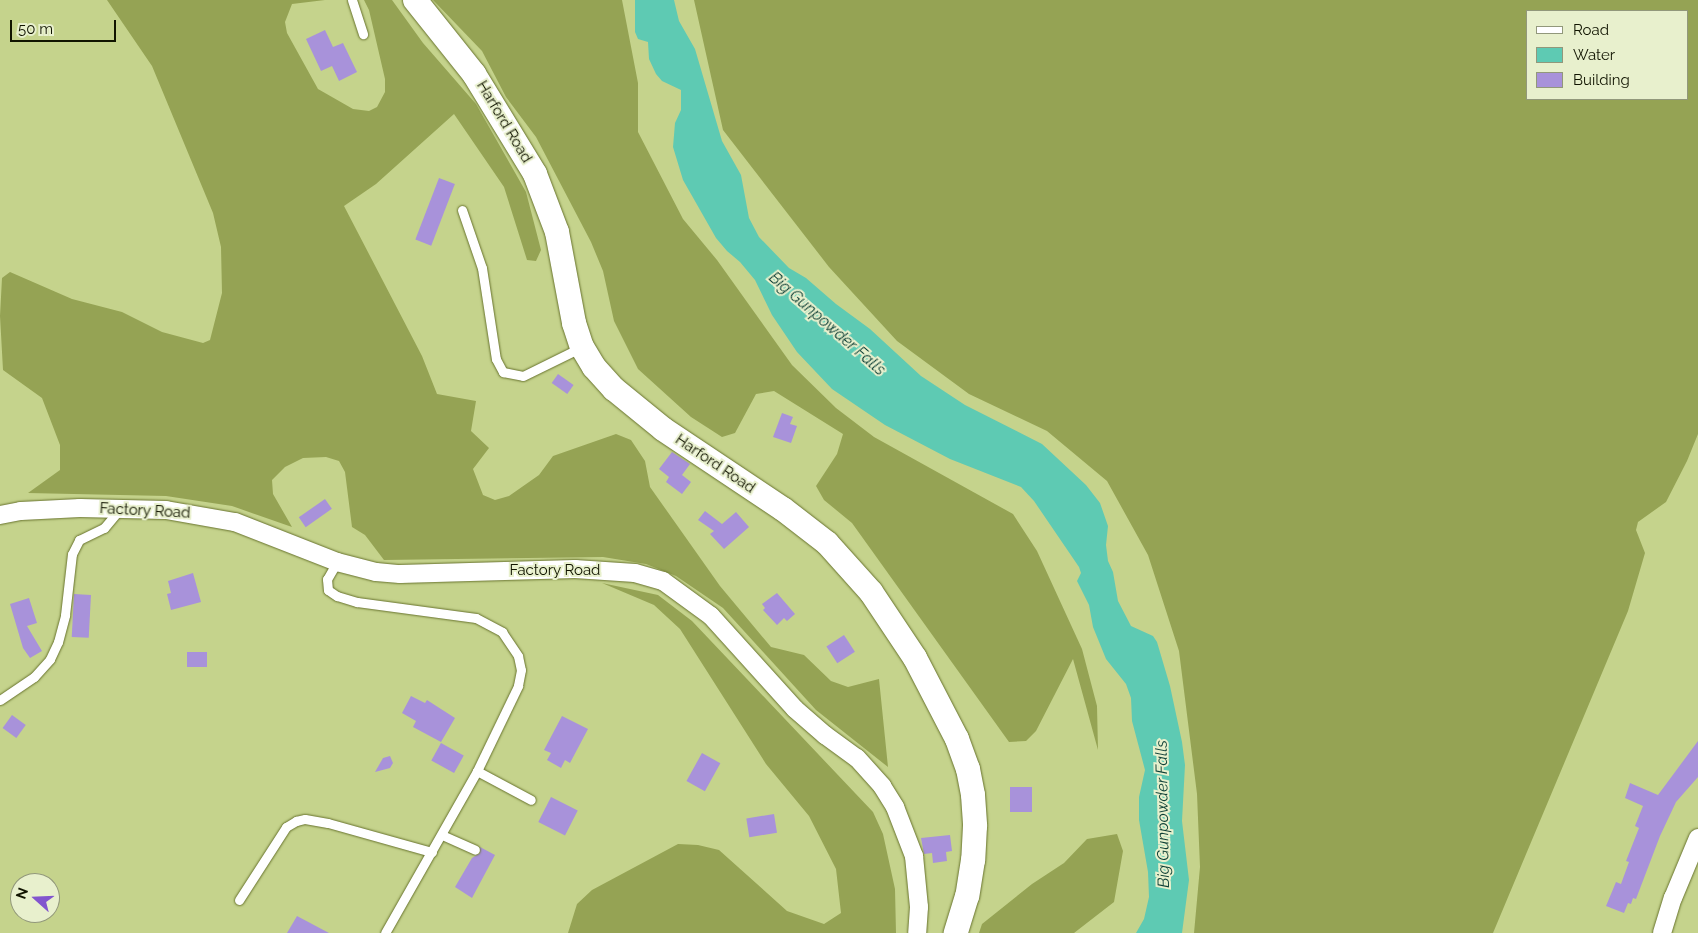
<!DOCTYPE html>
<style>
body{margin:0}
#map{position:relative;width:1698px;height:933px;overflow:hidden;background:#c5d38c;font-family:Raleway,sans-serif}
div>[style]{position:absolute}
.forest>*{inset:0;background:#95a354}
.water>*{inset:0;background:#5ecab3}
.building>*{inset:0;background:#a892da;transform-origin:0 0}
.roads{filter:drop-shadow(0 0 1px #68732e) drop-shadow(0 0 1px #68732e)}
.service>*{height:9px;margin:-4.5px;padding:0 4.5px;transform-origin:4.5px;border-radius:4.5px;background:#fff}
.minor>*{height:18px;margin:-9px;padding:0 9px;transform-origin:9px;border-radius:9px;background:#fff}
.secondary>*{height:24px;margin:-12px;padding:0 12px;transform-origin:12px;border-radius:12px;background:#fff}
span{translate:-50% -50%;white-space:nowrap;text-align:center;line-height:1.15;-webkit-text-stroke:4px #e8f0cd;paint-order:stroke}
.street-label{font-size:15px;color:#111400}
.water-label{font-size:16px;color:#0c3e35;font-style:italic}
.legend{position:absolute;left:1526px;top:10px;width:162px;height:90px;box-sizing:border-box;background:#e8f0cd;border:1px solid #92987b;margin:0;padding:6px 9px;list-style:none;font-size:15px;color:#111400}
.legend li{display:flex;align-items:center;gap:10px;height:25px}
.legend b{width:25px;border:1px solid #92987b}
.north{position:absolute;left:10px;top:873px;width:50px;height:50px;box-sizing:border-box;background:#e8f0cd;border:1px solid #92987b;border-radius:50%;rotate:290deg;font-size:14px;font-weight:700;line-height:20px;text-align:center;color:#111400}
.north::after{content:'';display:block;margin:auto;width:18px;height:22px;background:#8255ce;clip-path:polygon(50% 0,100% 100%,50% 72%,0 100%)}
.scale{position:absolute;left:10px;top:20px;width:106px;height:22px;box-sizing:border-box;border:2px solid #111400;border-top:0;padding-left:6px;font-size:15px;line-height:18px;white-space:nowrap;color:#111400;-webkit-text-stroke:4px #e8f0cd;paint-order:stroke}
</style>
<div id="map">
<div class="forest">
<div style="clip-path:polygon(107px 0,325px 0,292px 4px,285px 22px,287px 33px,318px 89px,353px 109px,369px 111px,377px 107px,385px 92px,385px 79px,369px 10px,364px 0,392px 0,423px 43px,476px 104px,526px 192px,541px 250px,536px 261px,527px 260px,504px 187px,454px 114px,376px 184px,344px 206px,422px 356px,437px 394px,476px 401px,471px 431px,489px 448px,473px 469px,483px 495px,495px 500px,509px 496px,539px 475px,553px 456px,616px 434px,631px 440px,645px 461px,650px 487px,720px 586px,771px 647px,804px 655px,831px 681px,848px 687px,879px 679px,888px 767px,816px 710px,723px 608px,676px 576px,646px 564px,603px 557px,384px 560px,365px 535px,352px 527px,345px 472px,339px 461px,326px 457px,303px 458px,285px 467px,272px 480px,273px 494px,292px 527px,232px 506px,166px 496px,28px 493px,60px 470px,60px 445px,42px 398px,3px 370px,0 316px,2px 278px,10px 272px,72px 299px,122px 312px,162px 332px,203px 343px,210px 340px,222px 293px,221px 247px,213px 213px,152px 66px)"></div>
<div style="clip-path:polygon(433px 0,622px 0,638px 83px,638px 132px,683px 219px,717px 260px,792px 365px,836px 408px,874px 437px,1013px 514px,1037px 551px,1082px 649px,1097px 706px,1098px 750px,1073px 659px,1036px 731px,1026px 741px,1009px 742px,852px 523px,824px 500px,816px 486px,837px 454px,843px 434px,774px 391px,756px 394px,735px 433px,722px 437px,691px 417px,638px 369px,614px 321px,603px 271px,591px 242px,536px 137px,506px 97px,482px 51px)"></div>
<div style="clip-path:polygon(evenodd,694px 0,1698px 0,1698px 434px,1687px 461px,1666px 502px,1638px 522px,1636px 530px,1645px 553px,1628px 611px,1493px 933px,1194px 933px,1200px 867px,1197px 794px,1179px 651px,1148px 555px,1107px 481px,1047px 431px,969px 394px,897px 341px,829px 267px,723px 130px,694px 0,1687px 11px,1687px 99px,1527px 99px,1527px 11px,1687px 11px)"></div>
<div style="clip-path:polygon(602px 583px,658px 595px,692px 621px,873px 812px,883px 834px,895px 889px,896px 933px,568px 933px,577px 904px,592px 890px,678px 844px,698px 845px,719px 850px,787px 911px,824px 924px,841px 913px,836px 869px,809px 816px,766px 764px,680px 629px,654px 605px)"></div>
<div style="clip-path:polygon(1117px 834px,1123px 851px,1114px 902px,1074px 933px,979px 933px,982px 924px,1032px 884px,1064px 863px,1087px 839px)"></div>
</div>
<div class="water">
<div style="clip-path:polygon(635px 0,674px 0,679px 21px,695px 49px,722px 141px,741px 175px,749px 218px,759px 237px,789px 268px,806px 278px,836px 304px,870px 329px,921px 376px,965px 405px,1042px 444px,1086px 485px,1100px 503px,1108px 526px,1106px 545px,1108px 561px,1113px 572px,1118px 601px,1131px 626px,1153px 636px,1157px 642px,1170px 686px,1182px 742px,1185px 765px,1182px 821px,1189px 880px,1182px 933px,1136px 933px,1144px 919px,1149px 897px,1148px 872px,1139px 820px,1139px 797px,1145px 770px,1132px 721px,1131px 698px,1126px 684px,1106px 659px,1093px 627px,1089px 605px,1077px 581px,1081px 573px,1079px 567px,1034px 501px,1021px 487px,950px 459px,885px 425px,832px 389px,797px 352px,772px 315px,755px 280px,740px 262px,727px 251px,716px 238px,683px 180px,673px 147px,675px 123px,681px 110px,681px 90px,662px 81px,656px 74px,649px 59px,648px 42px,638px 39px,635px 32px)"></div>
</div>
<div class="building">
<div style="clip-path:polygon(325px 30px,333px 47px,343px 43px,357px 72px,339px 81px,332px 66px,321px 71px,306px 39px)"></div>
<div style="left:439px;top:178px;width:17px;height:66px;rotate:21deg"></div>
<div style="left:558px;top:374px;width:19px;height:11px;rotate:35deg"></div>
<div style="clip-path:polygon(782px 413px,793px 417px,790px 424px,797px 426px,791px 443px,773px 437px)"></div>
<div style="clip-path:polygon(672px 452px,690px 464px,682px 475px,691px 482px,682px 494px,666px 482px,669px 477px,659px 469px)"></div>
<div style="left:325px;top:499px;width:12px;height:32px;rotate:55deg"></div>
<div style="clip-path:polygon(705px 511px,722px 524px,736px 512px,749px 527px,724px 549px,710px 534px,714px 531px,698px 520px)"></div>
<div style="clip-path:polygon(193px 573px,201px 602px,171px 610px,167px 594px,171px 593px,168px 581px)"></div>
<div style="clip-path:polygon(777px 593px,795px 614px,787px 621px,784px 618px,777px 625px,763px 610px,765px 608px,762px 604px)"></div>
<div style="left:74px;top:594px;width:17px;height:43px;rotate:3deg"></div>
<div style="clip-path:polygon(29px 598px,37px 623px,27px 626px,42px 651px,30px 658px,23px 648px,10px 604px)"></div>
<div style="left:844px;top:635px;width:20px;height:21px;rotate:57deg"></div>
<div style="left:207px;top:652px;width:15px;height:20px;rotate:90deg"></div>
<div style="clip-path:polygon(411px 696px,425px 703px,427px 700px,455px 718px,441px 742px,413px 727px,416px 721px,402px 713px)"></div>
<div style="left:12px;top:715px;width:17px;height:16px;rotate:36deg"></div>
<div style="clip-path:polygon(562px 716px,588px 729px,570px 763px,565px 760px,561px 768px,547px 760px,551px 753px,544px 750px)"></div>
<div style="clip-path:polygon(1698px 741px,1698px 777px,1676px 802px,1660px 836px,1636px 899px,1633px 898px,1631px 904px,1628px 903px,1624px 913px,1606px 906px,1616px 882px,1621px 884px,1629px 862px,1626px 861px,1639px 828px,1635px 826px,1643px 806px,1625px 798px,1630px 783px,1658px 795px)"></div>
<div style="left:441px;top:743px;width:26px;height:20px;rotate:29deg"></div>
<div style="left:702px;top:753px;width:21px;height:32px;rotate:29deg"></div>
<div style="clip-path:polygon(390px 756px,393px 763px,390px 768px,375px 772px,383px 758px)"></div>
<div style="left:1010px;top:787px;width:22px;height:25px"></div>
<div style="left:551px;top:797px;width:30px;height:28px;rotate:27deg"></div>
<div style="left:774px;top:814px;width:19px;height:28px;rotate:81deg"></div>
<div style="clip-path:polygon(950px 835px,952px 851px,946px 852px,947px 861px,933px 863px,932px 853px,924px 854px,921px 838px)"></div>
<div style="clip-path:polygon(480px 847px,495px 855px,472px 898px,455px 887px,472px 858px,480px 853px)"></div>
<div style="clip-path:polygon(297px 916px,329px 933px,287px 933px)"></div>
</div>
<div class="roads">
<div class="service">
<div style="left:352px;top:0;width:36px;rotate:72deg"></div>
<div style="left:462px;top:210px;width:61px;rotate:71deg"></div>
<div style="left:482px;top:268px;width:92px;rotate:81.3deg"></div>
<div style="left:496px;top:359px;width:15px;rotate:62deg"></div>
<div style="left:503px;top:372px;width:20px;rotate:11deg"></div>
<div style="left:523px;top:376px;width:66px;rotate:-26.2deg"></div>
<div style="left:337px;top:562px;width:20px;rotate:120deg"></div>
<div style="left:327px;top:579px;width:11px;rotate:85deg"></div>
<div style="left:328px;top:590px;width:11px;rotate:34deg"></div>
<div style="left:337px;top:596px;width:21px;rotate:17deg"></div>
<div style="left:357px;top:602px;width:120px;rotate:7.7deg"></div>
<div style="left:476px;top:618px;width:30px;rotate:28deg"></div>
<div style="left:502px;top:632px;width:29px;rotate:56deg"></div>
<div style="left:518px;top:656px;width:14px;rotate:78deg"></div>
<div style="left:521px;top:670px;width:16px;rotate:101deg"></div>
<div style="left:518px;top:686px;width:94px;rotate:115.8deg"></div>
<div style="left:477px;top:771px;width:186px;rotate:119.6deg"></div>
<div style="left:0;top:700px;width:41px;rotate:-34.1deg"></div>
<div style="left:34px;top:677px;width:24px;rotate:-48deg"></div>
<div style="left:50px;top:659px;width:19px;rotate:-65deg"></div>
<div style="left:58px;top:642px;width:28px;rotate:-75deg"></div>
<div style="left:65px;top:615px;width:61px;rotate:-83.5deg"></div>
<div style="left:72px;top:554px;width:16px;rotate:-63deg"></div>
<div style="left:79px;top:540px;width:28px;rotate:-26deg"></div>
<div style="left:104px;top:528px;width:23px;rotate:-50deg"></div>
<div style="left:477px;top:771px;width:61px;rotate:28.2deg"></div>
<div style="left:442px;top:835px;width:36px;rotate:24deg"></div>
<div style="left:239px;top:900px;width:87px;rotate:-57.2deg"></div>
<div style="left:286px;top:827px;width:12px;rotate:-31deg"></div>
<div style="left:296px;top:821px;width:9px;rotate:-13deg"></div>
<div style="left:305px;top:819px;width:23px;rotate:10deg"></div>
<div style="left:328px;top:823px;width:108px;rotate:15.6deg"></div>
</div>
<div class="minor">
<div style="left:0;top:515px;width:21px;rotate:-11deg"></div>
<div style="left:21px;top:511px;width:59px;rotate:-2.9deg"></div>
<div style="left:80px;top:508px;width:86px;rotate:1.3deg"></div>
<div style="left:166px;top:510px;width:70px;rotate:9.9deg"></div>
<div style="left:235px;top:522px;width:110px;rotate:21.4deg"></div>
<div style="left:337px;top:562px;width:40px;rotate:14.4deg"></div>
<div style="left:376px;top:572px;width:24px;rotate:5deg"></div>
<div style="left:400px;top:574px;width:175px;rotate:-1.6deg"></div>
<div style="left:575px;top:569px;width:60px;rotate:3.8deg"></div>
<div style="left:635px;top:573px;width:29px;rotate:16deg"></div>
<div style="left:663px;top:581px;width:59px;rotate:36.1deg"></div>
<div style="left:711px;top:616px;width:125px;rotate:47.9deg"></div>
<div style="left:795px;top:709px;width:40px;rotate:41deg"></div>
<div style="left:825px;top:735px;width:39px;rotate:36deg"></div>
<div style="left:857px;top:758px;width:38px;rotate:48deg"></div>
<div style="left:882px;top:786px;width:25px;rotate:58deg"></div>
<div style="left:895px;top:807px;width:53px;rotate:68.8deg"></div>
<div style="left:914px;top:856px;width:51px;rotate:84.4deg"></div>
<div style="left:919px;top:907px;width:26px;rotate:94deg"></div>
<div style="left:1662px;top:933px;width:37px;rotate:-73deg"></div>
<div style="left:1673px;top:898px;width:65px;rotate:-67.4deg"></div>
</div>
<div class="secondary">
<div style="left:415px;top:0;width:95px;rotate:51.4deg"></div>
<div style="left:474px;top:74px;width:117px;rotate:58.6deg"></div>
<div style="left:535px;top:174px;width:62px;rotate:69.2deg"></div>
<div style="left:557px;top:232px;width:93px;rotate:79.4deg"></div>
<div style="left:574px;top:323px;width:25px;rotate:72deg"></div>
<div style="left:582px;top:347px;width:23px;rotate:59deg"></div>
<div style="left:594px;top:367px;width:30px;rotate:48deg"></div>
<div style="left:614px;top:389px;width:63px;rotate:39.2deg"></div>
<div style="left:663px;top:429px;width:144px;rotate:33.7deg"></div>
<div style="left:783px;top:509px;width:56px;rotate:37.7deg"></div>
<div style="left:827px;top:543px;width:66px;rotate:48.1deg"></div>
<div style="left:871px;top:592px;width:79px;rotate:56.3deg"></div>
<div style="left:915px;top:658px;width:91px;rotate:62.6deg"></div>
<div style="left:957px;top:739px;width:32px;rotate:70deg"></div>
<div style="left:968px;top:769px;width:26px;rotate:79deg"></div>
<div style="left:973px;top:795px;width:31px;rotate:86deg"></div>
<div style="left:975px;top:826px;width:34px;rotate:93deg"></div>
<div style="left:973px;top:860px;width:36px;rotate:99deg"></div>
<div style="left:967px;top:896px;width:39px;rotate:107deg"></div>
</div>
</div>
<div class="street-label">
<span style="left:504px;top:122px;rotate:59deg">Harford Road</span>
<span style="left:715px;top:464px;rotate:34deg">Harford Road</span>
<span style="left:145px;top:511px;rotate:3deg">Factory Road</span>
<span style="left:555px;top:571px">Factory Road</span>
</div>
<div class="water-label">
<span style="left:827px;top:324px;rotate:41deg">Big Gunpowder Falls</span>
<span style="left:1163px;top:814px;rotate:-91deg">Big Gunpowder Falls</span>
</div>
<ul class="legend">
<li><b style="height:6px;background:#fff"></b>Road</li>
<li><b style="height:14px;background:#5ecab3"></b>Water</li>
<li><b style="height:14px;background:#a892da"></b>Building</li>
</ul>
<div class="north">N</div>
<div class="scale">50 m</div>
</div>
